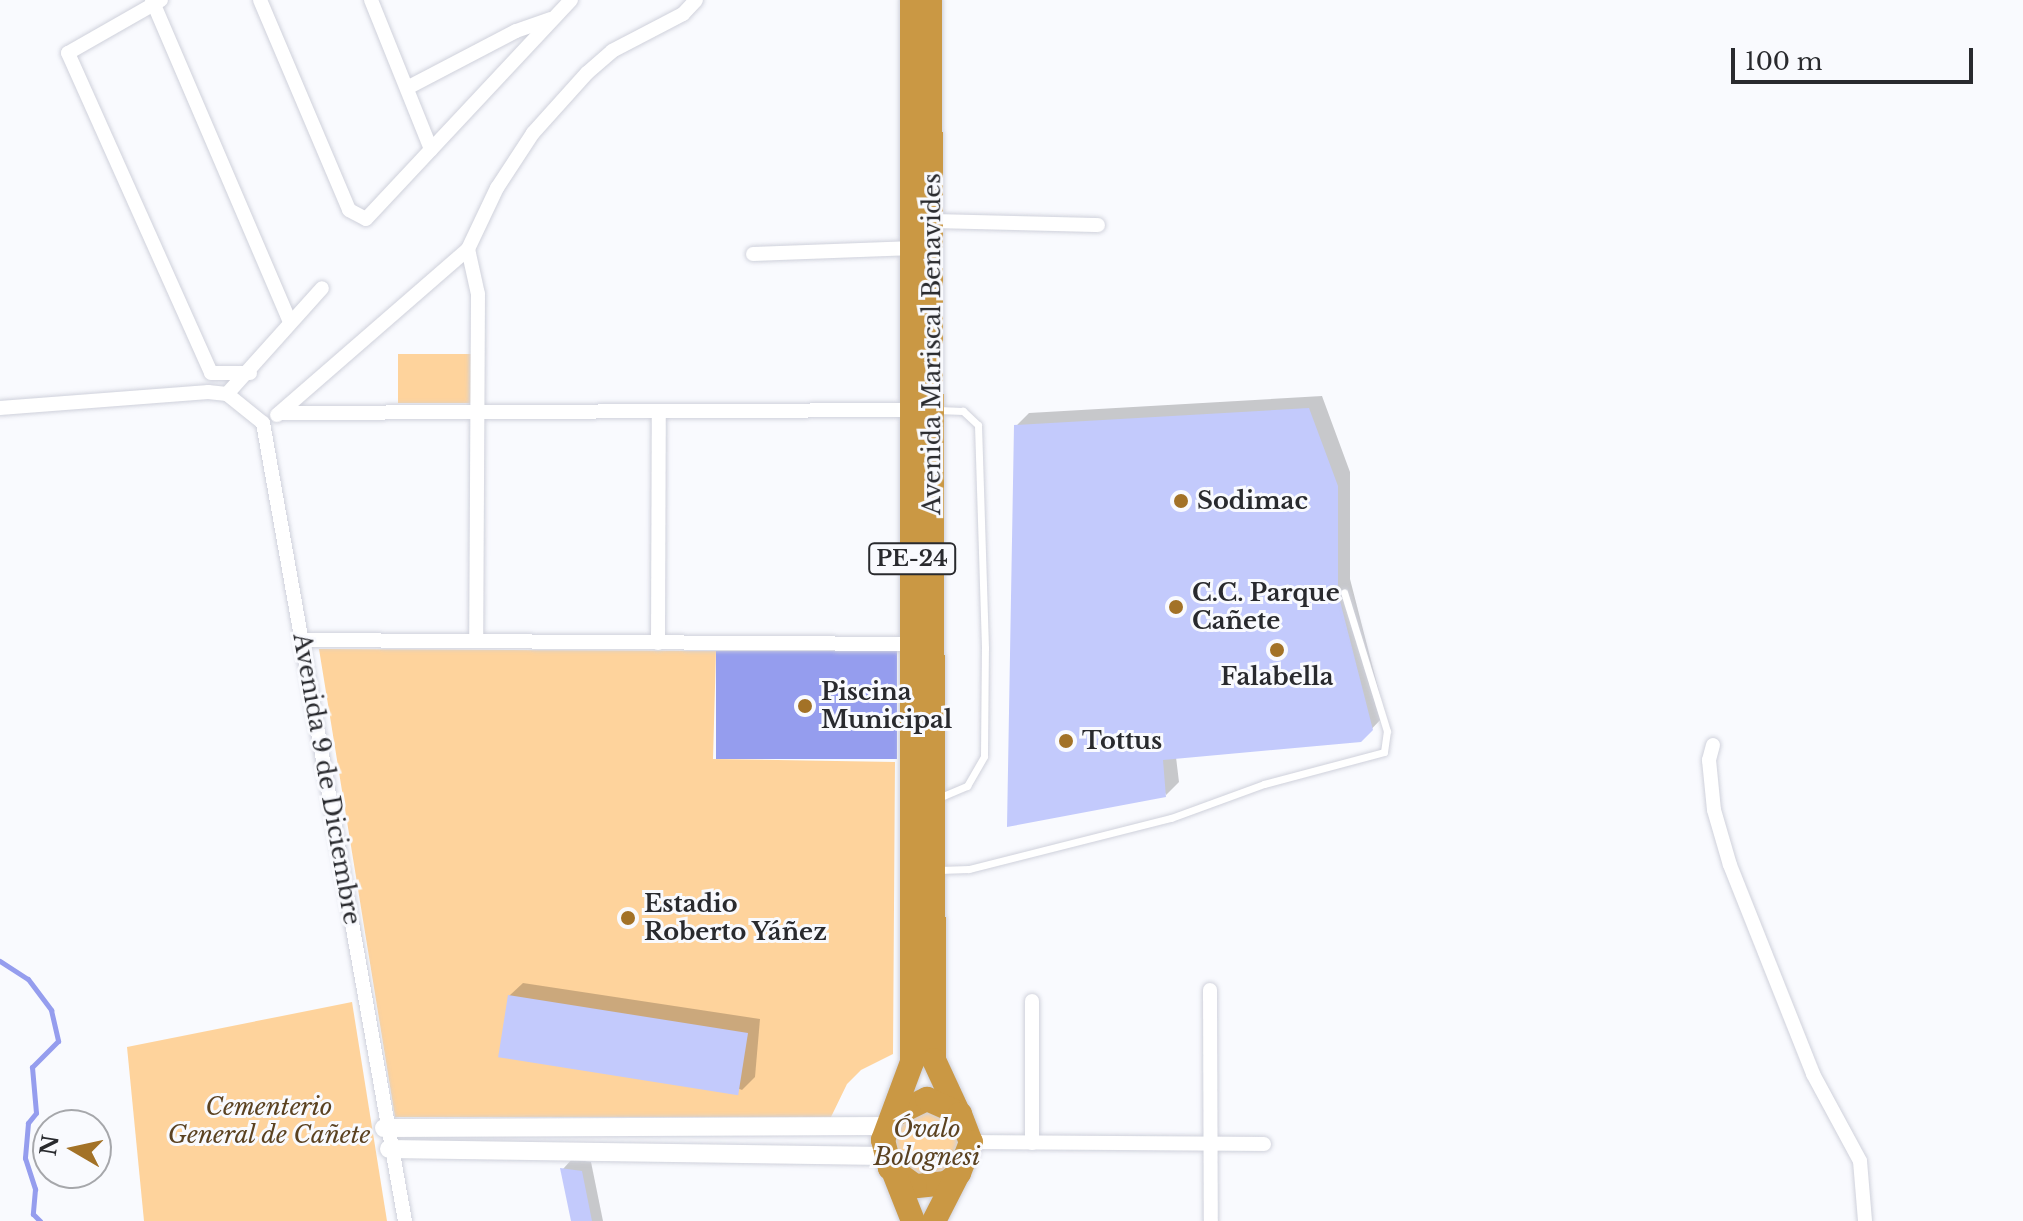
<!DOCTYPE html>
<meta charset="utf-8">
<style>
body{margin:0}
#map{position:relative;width:2023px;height:1221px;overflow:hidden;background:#f9fafe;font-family:"Libre Baskerville",serif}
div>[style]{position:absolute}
.green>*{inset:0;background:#fed39c;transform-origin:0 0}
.round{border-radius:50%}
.water>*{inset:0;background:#959dee;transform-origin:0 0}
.shadow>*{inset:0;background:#0003}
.stream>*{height:5px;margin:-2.5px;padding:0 2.5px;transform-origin:2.5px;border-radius:2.5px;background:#959dee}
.building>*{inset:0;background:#c3cafc;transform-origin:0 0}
.roads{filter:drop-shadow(0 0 2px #cfd1db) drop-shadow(0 0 2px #cfd1db)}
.service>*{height:7px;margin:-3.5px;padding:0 3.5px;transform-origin:3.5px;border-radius:3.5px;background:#fff}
.minor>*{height:14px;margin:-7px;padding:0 7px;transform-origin:7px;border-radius:7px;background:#fff}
.tertiary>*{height:18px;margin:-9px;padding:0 9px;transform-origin:9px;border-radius:9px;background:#fff}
.trunk>*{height:24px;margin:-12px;padding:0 12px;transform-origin:12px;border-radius:12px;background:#ca9844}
.dots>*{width:22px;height:22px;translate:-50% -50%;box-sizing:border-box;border:4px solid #f9fafe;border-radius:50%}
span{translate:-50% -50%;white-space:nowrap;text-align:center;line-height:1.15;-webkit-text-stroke:6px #f9fafe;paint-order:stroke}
.shield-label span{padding:2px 6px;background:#f9fafe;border:2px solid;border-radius:6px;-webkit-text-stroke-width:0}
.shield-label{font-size:22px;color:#292a2e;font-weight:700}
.street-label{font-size:24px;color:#292a2e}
.poi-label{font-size:24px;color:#292a2e;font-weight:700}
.left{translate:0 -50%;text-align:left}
.park-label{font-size:24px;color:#5b4221;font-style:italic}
.north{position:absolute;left:32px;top:1109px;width:80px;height:80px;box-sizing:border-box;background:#f9fafe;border:2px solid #a6a7ab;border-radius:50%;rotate:279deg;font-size:22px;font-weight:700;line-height:32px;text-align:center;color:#292a2e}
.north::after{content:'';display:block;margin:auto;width:28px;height:36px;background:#a37227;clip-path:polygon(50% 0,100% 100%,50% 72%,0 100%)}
.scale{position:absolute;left:1731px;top:48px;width:242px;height:36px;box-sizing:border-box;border:4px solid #292a2e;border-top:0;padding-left:10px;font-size:24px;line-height:28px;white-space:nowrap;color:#292a2e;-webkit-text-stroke:6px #f9fafe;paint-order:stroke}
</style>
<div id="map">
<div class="green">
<div style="left:398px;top:354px;width:78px;height:49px"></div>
<div style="clip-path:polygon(319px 649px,716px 651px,713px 759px,895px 762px,893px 1054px,861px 1070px,847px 1084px,831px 1117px,395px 1117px)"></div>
<div style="clip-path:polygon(352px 1002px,387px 1221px,144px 1221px,127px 1047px)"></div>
<div class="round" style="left:895px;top:1112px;width:64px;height:64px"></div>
</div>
<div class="water">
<div style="left:716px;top:651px;width:181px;height:108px"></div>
</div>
<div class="shadow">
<div style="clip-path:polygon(1322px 396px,1350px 472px,1350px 579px,1385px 715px,1361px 740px,1176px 757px,1179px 782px,1166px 795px,1016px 426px,1029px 413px)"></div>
<div style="clip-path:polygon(523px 983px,760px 1019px,755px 1077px,742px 1090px,509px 996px)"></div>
<div style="clip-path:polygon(572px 1159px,591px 1162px,603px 1221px,573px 1221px,563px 1169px)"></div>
</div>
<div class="stream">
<div style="left:0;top:961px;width:33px;rotate:33deg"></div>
<div style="left:28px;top:979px;width:39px;rotate:53deg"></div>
<div style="left:51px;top:1010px;width:32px;rotate:77deg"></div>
<div style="left:58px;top:1041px;width:37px;rotate:135deg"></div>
<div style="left:32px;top:1067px;width:46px;rotate:85deg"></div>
<div style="left:36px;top:1113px;width:13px;rotate:129deg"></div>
<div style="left:28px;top:1123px;width:35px;rotate:95deg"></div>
<div style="left:25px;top:1158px;width:33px;rotate:72deg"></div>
<div style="left:35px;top:1189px;width:25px;rotate:95deg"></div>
<div style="left:33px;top:1214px;width:10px;rotate:45deg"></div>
</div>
<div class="building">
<div style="clip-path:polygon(1309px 408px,1338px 486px,1338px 593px,1373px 730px,1361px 742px,1163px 760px,1166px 797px,1007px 827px,1014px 425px)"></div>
<div style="left:508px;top:995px;width:243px;height:63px;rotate:9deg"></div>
<div style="clip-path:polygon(560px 1168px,582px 1171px,592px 1221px,571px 1221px)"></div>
</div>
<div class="roads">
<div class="service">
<div style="left:936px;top:799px;width:34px;rotate:-23deg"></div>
<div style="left:967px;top:786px;width:34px;rotate:-60deg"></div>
<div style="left:984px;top:756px;width:108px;rotate:-89.5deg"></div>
<div style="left:985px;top:648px;width:223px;rotate:-91.8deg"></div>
<div style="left:978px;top:425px;width:21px;rotate:-137deg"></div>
<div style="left:963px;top:411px;width:26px;rotate:-178deg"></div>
<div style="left:939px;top:870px;width:30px;rotate:-2deg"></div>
<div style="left:969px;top:869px;width:208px;rotate:-14.2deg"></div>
<div style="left:1171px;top:818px;width:99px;rotate:-20.1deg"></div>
<div style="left:1264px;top:784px;width:124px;rotate:-14.9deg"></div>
<div style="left:1384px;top:752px;width:21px;rotate:-82deg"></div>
<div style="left:1387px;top:731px;width:145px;rotate:-107.2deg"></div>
</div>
<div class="minor">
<div style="left:152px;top:0;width:350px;rotate:66.8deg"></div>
<div style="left:161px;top:0;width:107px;rotate:150.3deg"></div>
<div style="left:68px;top:53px;width:350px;rotate:65.9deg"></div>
<div style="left:211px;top:373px;width:39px"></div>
<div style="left:260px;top:0;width:228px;rotate:67deg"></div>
<div style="left:349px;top:210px;width:19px;rotate:28deg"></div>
<div style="left:366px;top:219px;width:300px;rotate:-46.9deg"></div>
<div style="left:371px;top:0;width:161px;rotate:68.1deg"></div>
<div style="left:407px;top:88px;width:123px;rotate:-27.6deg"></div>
<div style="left:516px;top:31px;width:37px;rotate:-19deg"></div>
<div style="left:931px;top:221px;width:167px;rotate:1.4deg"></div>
<div style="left:468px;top:249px;width:46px;rotate:77.5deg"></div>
<div style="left:478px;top:294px;width:347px;rotate:90.3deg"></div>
<div style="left:753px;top:254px;width:161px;rotate:-2.1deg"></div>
<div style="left:227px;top:394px;width:142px;rotate:-48.1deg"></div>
<div style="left:0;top:408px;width:209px;rotate:-4.4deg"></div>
<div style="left:208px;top:392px;width:19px;rotate:6deg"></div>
<div style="left:227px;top:394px;width:46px;rotate:38.9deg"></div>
<div style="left:263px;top:423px;width:811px;rotate:79.91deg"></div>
<div style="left:280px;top:413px;width:639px;rotate:-0.27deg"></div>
<div style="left:277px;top:415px;width:253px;rotate:-41deg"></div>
<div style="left:468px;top:249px;width:68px;rotate:-64.6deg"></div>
<div style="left:497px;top:188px;width:66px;rotate:-56.8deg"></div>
<div style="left:533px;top:133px;width:81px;rotate:-48deg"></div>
<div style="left:587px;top:73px;width:33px;rotate:-41deg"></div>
<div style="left:612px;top:51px;width:80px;rotate:-27.5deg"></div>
<div style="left:683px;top:14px;width:19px;rotate:-47deg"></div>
<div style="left:305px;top:640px;width:611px;rotate:0.38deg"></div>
<div style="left:658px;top:643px;width:230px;rotate:-89.8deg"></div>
<div style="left:1713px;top:745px;width:16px;rotate:105deg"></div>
<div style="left:1709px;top:760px;width:50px;rotate:84.3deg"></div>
<div style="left:1714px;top:810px;width:57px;rotate:73.8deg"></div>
<div style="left:1730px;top:865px;width:225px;rotate:68.3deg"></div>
<div style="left:1813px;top:1074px;width:99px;rotate:61.6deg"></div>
<div style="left:1860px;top:1161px;width:60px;rotate:85.2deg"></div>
<div style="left:1210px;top:990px;width:231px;rotate:89.8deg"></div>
<div style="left:971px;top:1142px;width:293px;rotate:0.4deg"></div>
<div style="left:1032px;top:1143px;width:142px;rotate:-90deg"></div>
</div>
<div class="tertiary">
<div style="left:384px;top:1128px;width:503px;rotate:-0.23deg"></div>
<div style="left:389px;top:1149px;width:496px;rotate:0.8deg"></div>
</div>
<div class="trunk">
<div style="left:930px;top:0;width:1060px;rotate:89.78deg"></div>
<div style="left:934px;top:1060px;width:57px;rotate:65.2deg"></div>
<div style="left:894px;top:1115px;width:37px;rotate:-26deg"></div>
<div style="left:927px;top:1099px;width:36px;rotate:24deg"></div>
<div style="left:960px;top:1114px;width:30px;rotate:69deg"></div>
<div style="left:971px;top:1142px;width:33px;rotate:111deg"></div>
<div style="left:959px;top:1173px;width:16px;rotate:142deg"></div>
<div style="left:946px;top:1183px;width:31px;rotate:174deg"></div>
<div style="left:915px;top:1186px;width:31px;rotate:-144deg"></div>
<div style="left:890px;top:1168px;width:29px;rotate:-104deg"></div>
<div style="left:883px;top:1140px;width:83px;rotate:-69.6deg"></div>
<div style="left:912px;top:1062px;width:1062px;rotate:-90deg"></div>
<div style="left:894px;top:1173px;width:52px;rotate:68.4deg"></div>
<div style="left:934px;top:1221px;width:53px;rotate:-62.9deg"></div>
</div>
</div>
<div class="dots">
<div style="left:1181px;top:501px;background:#a37227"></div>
<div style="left:1176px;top:607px;background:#a37227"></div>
<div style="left:1277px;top:650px;background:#a37227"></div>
<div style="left:805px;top:706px;background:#a37227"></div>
<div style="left:1066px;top:741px;background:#a37227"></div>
<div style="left:628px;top:918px;background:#a37227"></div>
</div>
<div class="shield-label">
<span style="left:912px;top:559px">PE-24</span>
</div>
<div class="street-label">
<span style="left:932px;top:344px;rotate:-90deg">Avenida Mariscal Benavides</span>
<span style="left:327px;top:779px;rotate:80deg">Avenida 9 de Diciembre</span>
</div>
<div class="poi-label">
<span class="left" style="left:1197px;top:501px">Sodimac</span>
<span class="left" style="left:1192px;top:607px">C.C. Parque<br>Cañete</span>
<span style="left:1277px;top:677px">Falabella</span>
<span class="left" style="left:821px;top:706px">Piscina<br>Municipal</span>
<span class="left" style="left:1082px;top:741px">Tottus</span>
<span class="left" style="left:644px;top:918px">Estadio<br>Roberto Yáñez</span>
</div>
<div class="park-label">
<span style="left:269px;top:1121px">Cementerio<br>General de Cañete</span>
<span style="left:927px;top:1143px">Óvalo<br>Bolognesi</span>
</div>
<div class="north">N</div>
<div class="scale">100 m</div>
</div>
